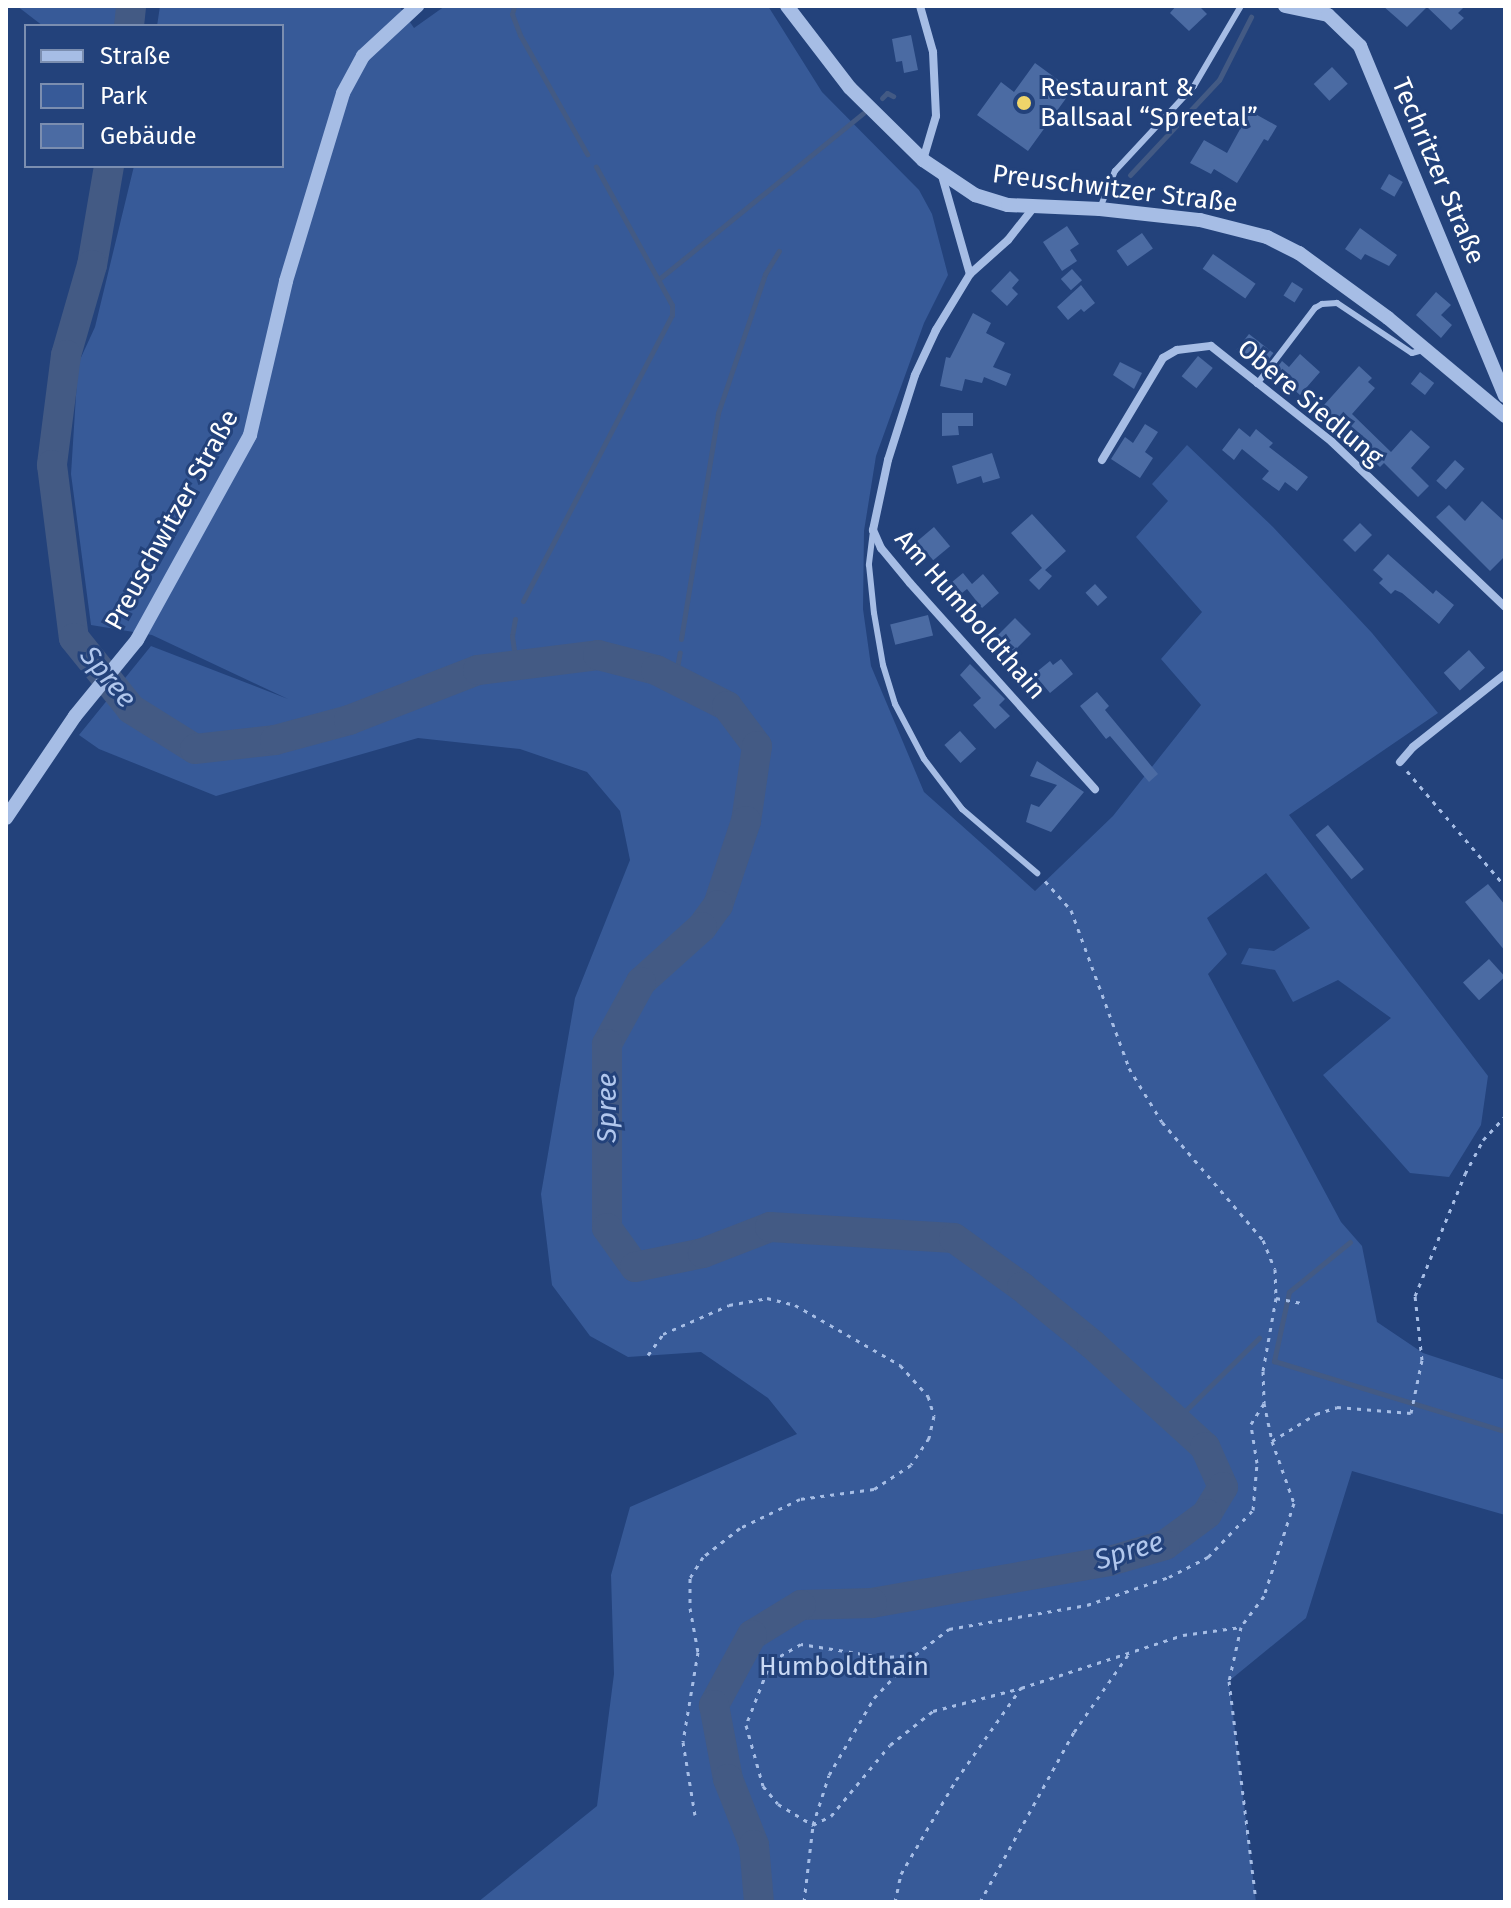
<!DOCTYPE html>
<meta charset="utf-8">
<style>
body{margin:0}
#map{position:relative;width:1511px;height:1908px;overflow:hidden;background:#23427b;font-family:"Fira Sans",sans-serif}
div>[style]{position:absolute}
.green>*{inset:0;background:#375a98}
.stream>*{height:5px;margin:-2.5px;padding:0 2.5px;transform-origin:2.5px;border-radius:2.5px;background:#435a84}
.river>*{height:30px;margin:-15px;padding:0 15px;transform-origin:15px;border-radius:15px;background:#435a84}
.building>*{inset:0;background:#4b6ba3;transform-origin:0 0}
.path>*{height:3px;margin-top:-1.5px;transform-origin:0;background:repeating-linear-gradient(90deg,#a6bde5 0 4px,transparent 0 10px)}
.service>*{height:6px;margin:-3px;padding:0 3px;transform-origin:3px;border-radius:3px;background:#a6bde5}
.minor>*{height:8px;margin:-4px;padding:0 4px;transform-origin:4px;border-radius:4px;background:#a6bde5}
.tertiary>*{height:14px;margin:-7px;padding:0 7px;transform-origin:7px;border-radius:7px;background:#a6bde5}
.dots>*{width:22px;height:22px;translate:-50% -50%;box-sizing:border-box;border:4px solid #23427b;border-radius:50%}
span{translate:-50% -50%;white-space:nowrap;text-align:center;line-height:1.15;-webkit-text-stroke:6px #23427b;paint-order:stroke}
.poi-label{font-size:26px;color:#fff}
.left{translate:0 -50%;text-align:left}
.street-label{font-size:26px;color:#fff}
.park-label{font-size:26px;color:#c9d9f4}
.water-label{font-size:28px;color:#b1c7ed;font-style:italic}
.frame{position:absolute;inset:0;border:8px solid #fff;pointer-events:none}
.legend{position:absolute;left:24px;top:24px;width:260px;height:144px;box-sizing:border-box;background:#23427b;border:2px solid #7b8eb0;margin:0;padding:10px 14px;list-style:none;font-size:24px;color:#fff}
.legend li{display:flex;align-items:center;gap:16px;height:40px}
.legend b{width:40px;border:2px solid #7b8eb0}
</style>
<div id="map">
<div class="green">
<div style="clip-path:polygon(17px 6px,118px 6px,117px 26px,43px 26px)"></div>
<div style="clip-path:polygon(160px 6px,399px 6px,414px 28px,445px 6px,768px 6px,822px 92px,919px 190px,932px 214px,948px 275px,924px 323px,876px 456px,864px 531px,863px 609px,871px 666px,924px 792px,1035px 891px,1113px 816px,1201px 705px,1161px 659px,1202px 612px,1136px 537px,1168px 501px,1152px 484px,1187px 445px,1273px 527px,1372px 633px,1438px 713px,1289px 815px,1488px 1076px,1481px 1125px,1449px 1177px,1410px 1173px,1323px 1075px,1391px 1018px,1338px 980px,1293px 1002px,1275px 970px,1241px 964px,1249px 948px,1274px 951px,1310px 928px,1266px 873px,1207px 918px,1227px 954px,1208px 974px,1341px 1222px,1362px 1246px,1377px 1322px,1423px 1353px,1505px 1380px,1505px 1515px,1352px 1471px,1306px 1618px,1229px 1681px,1256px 1902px,478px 1902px,597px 1806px,614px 1674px,611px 1575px,630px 1507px,797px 1434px,768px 1398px,701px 1352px,628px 1357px,590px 1336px,552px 1285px,541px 1194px,575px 998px,630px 860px,620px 811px,587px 772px,520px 749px,418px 738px,216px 796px,99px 749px,79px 735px,151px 646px,288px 699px,152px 635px,91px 625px,71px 474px,78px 364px,95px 327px,134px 166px,282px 166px,282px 26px,157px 26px)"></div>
</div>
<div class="stream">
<div style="left:514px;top:6px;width:8px;rotate:104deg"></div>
<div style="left:512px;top:14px;width:22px;rotate:69deg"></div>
<div style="left:520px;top:35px;width:137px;rotate:60.6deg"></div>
<div style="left:882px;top:98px;width:7px;rotate:-45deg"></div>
<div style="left:887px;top:93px;width:7px;rotate:27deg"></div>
<div style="left:1130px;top:175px;width:130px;rotate:-46.9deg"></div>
<div style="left:1219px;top:80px;width:71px;rotate:-63.1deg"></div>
<div style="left:659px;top:279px;width:263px;rotate:-39.1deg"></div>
<div style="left:523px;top:601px;width:322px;rotate:-62.5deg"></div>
<div style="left:672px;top:315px;width:10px;rotate:-90deg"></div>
<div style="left:672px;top:305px;width:158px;rotate:-118.8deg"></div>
<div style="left:515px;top:619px;width:17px;rotate:100deg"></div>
<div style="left:512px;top:636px;width:27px;rotate:82deg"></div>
<div style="left:681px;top:639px;width:229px;rotate:-80.7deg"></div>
<div style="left:718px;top:413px;width:147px;rotate:-71.3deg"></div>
<div style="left:765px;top:274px;width:27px;rotate:-59deg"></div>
<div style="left:675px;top:679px;width:27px;rotate:-80deg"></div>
<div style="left:1350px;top:1242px;width:79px;rotate:140.7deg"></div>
<div style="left:1289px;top:1292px;width:71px;rotate:102.3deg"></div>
<div style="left:1274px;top:1361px;width:241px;rotate:16.9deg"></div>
<div style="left:1176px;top:1420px;width:117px;rotate:-44.7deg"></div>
</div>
<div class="river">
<div style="left:129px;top:26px;width:20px;rotate:-84deg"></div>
<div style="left:109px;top:166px;width:100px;rotate:99.7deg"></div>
<div style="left:92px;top:265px;width:94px;rotate:106.1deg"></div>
<div style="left:66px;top:355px;width:111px;rotate:97.3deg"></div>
<div style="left:52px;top:465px;width:174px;rotate:82.8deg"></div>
<div style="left:74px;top:638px;width:91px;rotate:51.2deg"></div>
<div style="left:131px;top:709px;width:75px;rotate:32deg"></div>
<div style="left:195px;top:749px;width:81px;rotate:-6.4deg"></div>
<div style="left:275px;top:740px;width:77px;rotate:-15.1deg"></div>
<div style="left:349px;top:720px;width:138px;rotate:-21.2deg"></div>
<div style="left:478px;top:670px;width:121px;rotate:-7.1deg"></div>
<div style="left:598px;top:655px;width:60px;rotate:14.5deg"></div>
<div style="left:656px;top:670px;width:80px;rotate:26.9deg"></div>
<div style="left:727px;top:706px;width:50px;rotate:53.1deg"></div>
<div style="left:757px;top:746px;width:76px;rotate:98.3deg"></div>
<div style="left:746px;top:821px;width:89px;rotate:108.4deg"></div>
<div style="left:718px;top:905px;width:27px;rotate:126deg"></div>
<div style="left:702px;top:927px;width:82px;rotate:138deg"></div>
<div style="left:641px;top:982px;width:71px;rotate:118.7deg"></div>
<div style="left:607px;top:1044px;width:184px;rotate:90deg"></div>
<div style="left:607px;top:1228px;width:48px;rotate:54.3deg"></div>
<div style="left:635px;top:1267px;width:69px;rotate:-11.6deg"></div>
<div style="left:703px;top:1253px;width:72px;rotate:-21.2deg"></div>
<div style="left:770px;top:1227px;width:184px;rotate:3.4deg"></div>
<div style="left:954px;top:1238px;width:84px;rotate:35.8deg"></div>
<div style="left:1022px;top:1287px;width:90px;rotate:39.2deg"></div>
<div style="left:1092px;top:1344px;width:153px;rotate:42.3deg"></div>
<div style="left:1205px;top:1447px;width:44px;rotate:65.8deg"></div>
<div style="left:1223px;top:1487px;width:31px;rotate:121deg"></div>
<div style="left:1207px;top:1514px;width:52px;rotate:143.6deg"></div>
<div style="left:1165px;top:1545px;width:57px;rotate:163.8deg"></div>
<div style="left:1110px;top:1561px;width:242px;rotate:170deg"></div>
<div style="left:872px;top:1603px;width:71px;rotate:178.4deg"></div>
<div style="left:801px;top:1605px;width:57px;rotate:148.5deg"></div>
<div style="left:752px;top:1635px;width:80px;rotate:118.5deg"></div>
<div style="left:714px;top:1705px;width:75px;rotate:79.3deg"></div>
<div style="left:728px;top:1779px;width:71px;rotate:68.5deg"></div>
<div style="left:754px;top:1845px;width:57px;rotate:85deg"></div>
</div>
<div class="building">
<div style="clip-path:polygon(1176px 6px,1199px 6px,1207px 14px,1189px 31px,1170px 13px)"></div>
<div style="clip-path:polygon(1383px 6px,1465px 6px,1458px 13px,1464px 18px,1451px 30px,1427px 7px,1407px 27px)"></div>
<div style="clip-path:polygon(911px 35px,918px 70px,904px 73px,902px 61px,896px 62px,892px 39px)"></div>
<div style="clip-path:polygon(1035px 63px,1072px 90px,1028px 151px,977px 115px,1001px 82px,1014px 92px)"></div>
<div style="left:1332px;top:67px;width:23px;height:25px;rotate:47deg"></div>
<div style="clip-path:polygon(1250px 111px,1277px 126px,1268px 141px,1264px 139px,1237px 183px,1214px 169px,1211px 174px,1190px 163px,1204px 140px,1227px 153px)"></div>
<div style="left:1389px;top:174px;width:16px;height:17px;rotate:30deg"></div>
<div style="clip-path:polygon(1067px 226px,1079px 244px,1070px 250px,1077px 261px,1062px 271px,1043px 242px)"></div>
<div style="clip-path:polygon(1360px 228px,1397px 255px,1389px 266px,1365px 254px,1361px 260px,1345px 249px)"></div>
<div style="left:1142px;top:233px;width:19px;height:31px;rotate:55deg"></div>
<div style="left:1213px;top:254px;width:52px;height:18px;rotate:35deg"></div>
<div style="left:1072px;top:269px;width:15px;height:15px;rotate:48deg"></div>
<div style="clip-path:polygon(1010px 271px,1019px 280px,1012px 288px,1018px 294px,1007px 306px,991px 291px)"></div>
<div style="left:1292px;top:282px;width:13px;height:16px;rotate:32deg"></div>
<div style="clip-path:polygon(1081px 285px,1095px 303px,1084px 312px,1081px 309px,1068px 320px,1057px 307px)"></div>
<div style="clip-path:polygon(1436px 292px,1451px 305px,1441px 315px,1452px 325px,1441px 338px,1416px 315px)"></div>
<div style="clip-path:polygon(973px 313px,991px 323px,986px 333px,1005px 343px,993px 367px,1011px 374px,1006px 386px,984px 377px,982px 383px,965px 379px,962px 391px,940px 386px,946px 357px,950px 358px)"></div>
<div style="left:1249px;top:334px;width:31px;height:20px;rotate:38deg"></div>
<div style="clip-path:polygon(1300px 354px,1320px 372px,1300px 395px,1274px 372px,1282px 361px,1289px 367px)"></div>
<div style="left:1198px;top:356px;width:19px;height:26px;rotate:39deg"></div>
<div style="clip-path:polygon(1120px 362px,1142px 373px,1134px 389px,1113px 375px)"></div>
<div style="clip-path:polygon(1359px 366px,1372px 378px,1368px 382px,1375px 388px,1352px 414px,1391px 452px,1411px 430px,1430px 447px,1411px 468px,1429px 486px,1418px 497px,1384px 463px,1380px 467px,1327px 415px,1330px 411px,1324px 405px)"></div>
<div style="left:1420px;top:372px;width:18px;height:15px;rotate:38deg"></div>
<div style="clip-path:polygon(942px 413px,973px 413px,973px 426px,958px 426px,959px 435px,942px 436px)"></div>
<div style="clip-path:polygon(1145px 424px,1158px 432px,1145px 452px,1153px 458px,1140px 478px,1111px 459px,1125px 437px,1133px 443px)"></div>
<div style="clip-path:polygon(1239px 428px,1250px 437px,1256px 429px,1273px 443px,1269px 447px,1308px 477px,1297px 491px,1285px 482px,1279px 491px,1262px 479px,1269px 471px,1242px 449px,1234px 460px,1222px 450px)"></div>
<div style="clip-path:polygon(992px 453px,1000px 478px,983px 483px,981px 476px,957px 484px,952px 466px)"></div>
<div style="left:1455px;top:460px;width:13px;height:28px;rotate:42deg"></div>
<div style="clip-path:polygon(1482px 501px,1505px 522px,1505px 556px,1490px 571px,1436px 517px,1449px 505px,1465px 521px)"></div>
<div style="clip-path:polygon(1032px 514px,1066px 551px,1045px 570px,1052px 576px,1039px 590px,1029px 580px,1042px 568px,1011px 533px)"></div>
<div style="left:1360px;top:523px;width:17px;height:24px;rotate:45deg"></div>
<div style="left:934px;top:527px;width:25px;height:22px;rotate:50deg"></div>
<div style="clip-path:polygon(1388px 554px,1433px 594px,1436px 590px,1454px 605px,1439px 624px,1402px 593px,1395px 590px,1391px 594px,1379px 583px,1383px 579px,1373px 570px)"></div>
<div style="clip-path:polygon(963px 573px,972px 584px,983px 574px,999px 593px,982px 608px,967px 589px,962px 593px,952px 582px)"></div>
<div style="left:1095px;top:584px;width:18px;height:13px;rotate:47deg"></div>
<div style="left:928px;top:615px;width:21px;height:39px;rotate:76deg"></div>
<div style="clip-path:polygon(1015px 618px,1031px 634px,1009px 656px,995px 642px,990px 643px)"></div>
<div style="left:1469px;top:650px;width:24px;height:34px;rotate:48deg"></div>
<div style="clip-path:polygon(1061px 659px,1073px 674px,1050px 693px,1034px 674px,1050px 661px,1053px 665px)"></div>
<div style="clip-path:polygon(970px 664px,1005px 699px,999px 705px,1010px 716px,995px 729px,973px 705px,981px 698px,960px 675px)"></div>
<div style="clip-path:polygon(1097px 692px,1109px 706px,1105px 710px,1158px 774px,1149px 782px,1110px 736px,1106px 739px,1080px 706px)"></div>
<div style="left:960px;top:731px;width:24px;height:21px;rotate:48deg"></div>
<div style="clip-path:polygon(1037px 761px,1084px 792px,1051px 832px,1026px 822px,1031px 804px,1039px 807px,1057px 785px,1030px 776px)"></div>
<div style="left:1328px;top:825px;width:57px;height:16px;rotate:51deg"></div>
<div style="clip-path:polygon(1488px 884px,1505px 905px,1505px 951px,1465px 902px)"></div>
<div style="left:1489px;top:959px;width:24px;height:35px;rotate:48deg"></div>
</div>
<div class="path">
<div style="left:1407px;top:771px;width:151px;rotate:49.6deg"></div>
<div style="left:1045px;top:881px;width:39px;rotate:48deg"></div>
<div style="left:1071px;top:910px;width:168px;rotate:69.8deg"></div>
<div style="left:1129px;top:1068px;width:63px;rotate:58.6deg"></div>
<div style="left:1162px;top:1122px;width:155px;rotate:49.4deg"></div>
<div style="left:1263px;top:1240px;width:31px;rotate:68deg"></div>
<div style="left:1275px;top:1269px;width:29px;rotate:88deg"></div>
<div style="left:1276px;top:1298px;width:74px;rotate:100.1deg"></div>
<div style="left:1263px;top:1371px;width:32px;rotate:88deg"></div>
<div style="left:1264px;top:1403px;width:39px;rotate:78deg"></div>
<div style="left:1272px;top:1441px;width:66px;rotate:70.5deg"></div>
<div style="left:1294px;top:1503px;width:98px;rotate:107.9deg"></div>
<div style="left:1264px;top:1596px;width:39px;rotate:127deg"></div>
<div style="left:1241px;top:1627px;width:55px;rotate:102.5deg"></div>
<div style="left:1229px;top:1681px;width:223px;rotate:83deg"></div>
<div style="left:1276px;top:1298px;width:26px;rotate:11deg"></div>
<div style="left:648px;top:1355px;width:26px;rotate:-54deg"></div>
<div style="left:663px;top:1334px;width:72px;rotate:-23.7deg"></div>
<div style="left:729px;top:1305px;width:39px;rotate:-10deg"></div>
<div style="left:767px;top:1298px;width:29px;rotate:14deg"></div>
<div style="left:795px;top:1305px;width:121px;rotate:29.7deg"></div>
<div style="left:900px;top:1365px;width:42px;rotate:47.9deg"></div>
<div style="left:928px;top:1396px;width:21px;rotate:73deg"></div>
<div style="left:934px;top:1416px;width:23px;rotate:103deg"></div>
<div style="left:929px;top:1438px;width:32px;rotate:124deg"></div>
<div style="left:911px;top:1465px;width:44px;rotate:147deg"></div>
<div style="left:874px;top:1489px;width:75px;rotate:172.3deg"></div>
<div style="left:800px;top:1499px;width:67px;rotate:154.2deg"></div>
<div style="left:740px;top:1528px;width:47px;rotate:141.9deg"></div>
<div style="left:703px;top:1557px;width:25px;rotate:122deg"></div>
<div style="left:690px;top:1578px;width:30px;rotate:90deg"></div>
<div style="left:690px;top:1608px;width:45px;rotate:79.7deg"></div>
<div style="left:698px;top:1652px;width:91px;rotate:99.5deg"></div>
<div style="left:683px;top:1742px;width:74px;rotate:80.7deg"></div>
<div style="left:1272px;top:1441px;width:52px;rotate:-31.5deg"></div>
<div style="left:1316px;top:1414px;width:22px;rotate:-18deg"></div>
<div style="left:1337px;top:1407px;width:74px;rotate:4.6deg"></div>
<div style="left:1411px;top:1413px;width:54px;rotate:-78.3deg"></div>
<div style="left:1422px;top:1360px;width:64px;rotate:-96.2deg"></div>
<div style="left:1415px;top:1296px;width:132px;rotate:-67.7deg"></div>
<div style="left:1465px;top:1174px;width:38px;rotate:-62deg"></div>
<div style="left:1483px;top:1140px;width:33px;rotate:-47deg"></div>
<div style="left:914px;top:1655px;width:32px;rotate:176deg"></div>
<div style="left:882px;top:1657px;width:82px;rotate:-170.9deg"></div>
<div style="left:801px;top:1644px;width:34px;rotate:150deg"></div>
<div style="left:771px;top:1661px;width:69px;rotate:111.3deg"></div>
<div style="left:746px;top:1725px;width:63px;rotate:74.4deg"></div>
<div style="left:763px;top:1786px;width:23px;rotate:50deg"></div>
<div style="left:778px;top:1804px;width:41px;rotate:31deg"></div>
<div style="left:813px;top:1825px;width:20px;rotate:-27deg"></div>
<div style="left:831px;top:1816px;width:92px;rotate:-50.3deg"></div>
<div style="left:890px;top:1745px;width:55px;rotate:-38.3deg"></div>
<div style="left:933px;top:1711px;width:91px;rotate:-14.6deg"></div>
<div style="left:804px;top:1902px;width:78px;rotate:-83.3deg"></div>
<div style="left:813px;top:1825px;width:52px;rotate:-72.3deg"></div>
<div style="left:829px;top:1775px;width:89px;rotate:-59.7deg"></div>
<div style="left:874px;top:1698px;width:59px;rotate:-46.4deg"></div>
<div style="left:915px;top:1655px;width:43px;rotate:-37.4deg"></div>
<div style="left:949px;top:1629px;width:140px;rotate:-9.9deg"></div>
<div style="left:1087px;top:1605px;width:87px;rotate:-18.9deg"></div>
<div style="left:1169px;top:1577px;width:44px;rotate:-27.1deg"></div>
<div style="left:1208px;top:1557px;width:65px;rotate:-46.2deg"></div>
<div style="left:1253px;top:1510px;width:47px;rotate:-85.1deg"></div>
<div style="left:1257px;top:1463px;width:39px;rotate:-99deg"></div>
<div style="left:1251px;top:1424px;width:25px;rotate:-58deg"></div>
<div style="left:895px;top:1902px;width:29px;rotate:-78deg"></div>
<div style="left:901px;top:1874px;width:109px;rotate:-59.7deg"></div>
<div style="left:956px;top:1780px;width:113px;rotate:-54.8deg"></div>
<div style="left:1021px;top:1688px;width:170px;rotate:-18.1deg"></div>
<div style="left:1183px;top:1635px;width:59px;rotate:-7.9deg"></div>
<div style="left:980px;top:1902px;width:194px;rotate:-61.1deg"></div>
<div style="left:1074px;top:1732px;width:94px;rotate:-55deg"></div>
</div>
<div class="service">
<div style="left:1100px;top:208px;width:40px;rotate:-68deg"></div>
<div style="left:1115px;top:171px;width:116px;rotate:-47.1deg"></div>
<div style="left:1194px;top:86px;width:93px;rotate:-59.6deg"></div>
<div style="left:1257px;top:384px;width:96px;rotate:-52.7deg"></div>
<div style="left:1315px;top:308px;width:8px;rotate:-30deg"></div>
<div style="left:1322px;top:304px;width:15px;rotate:-4deg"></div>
<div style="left:1337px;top:303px;width:90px;rotate:33.7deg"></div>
<div style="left:1412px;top:353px;width:11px;rotate:-15deg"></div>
<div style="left:873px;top:531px;width:34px;rotate:97deg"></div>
<div style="left:869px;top:565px;width:48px;rotate:84.1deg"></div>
<div style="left:874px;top:613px;width:53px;rotate:80.2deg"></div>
<div style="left:883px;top:665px;width:41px;rotate:72.9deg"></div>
<div style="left:895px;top:704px;width:62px;rotate:62.2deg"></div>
<div style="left:924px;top:759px;width:63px;rotate:52.8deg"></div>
<div style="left:962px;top:809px;width:99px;rotate:40.5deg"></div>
</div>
<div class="minor">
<div style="left:920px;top:6px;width:48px;rotate:74.2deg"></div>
<div style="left:933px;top:52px;width:64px;rotate:87.3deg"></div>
<div style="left:936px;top:116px;width:46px;rotate:106.5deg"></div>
<div style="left:942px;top:176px;width:102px;rotate:74.1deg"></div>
<div style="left:1034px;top:207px;width:42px;rotate:128.2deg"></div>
<div style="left:1008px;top:240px;width:51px;rotate:138.2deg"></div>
<div style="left:970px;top:274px;width:66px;rotate:121.3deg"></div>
<div style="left:936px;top:330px;width:50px;rotate:115deg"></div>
<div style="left:915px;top:375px;width:89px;rotate:107.6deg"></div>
<div style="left:888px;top:460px;width:72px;rotate:102.1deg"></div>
<div style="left:873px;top:530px;width:20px;rotate:66deg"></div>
<div style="left:881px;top:548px;width:45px;rotate:50.4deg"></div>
<div style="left:910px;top:583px;width:277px;rotate:48.1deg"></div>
<div style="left:1102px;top:460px;width:119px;rotate:-59.1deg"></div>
<div style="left:1163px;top:358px;width:16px;rotate:-30deg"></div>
<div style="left:1177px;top:350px;width:34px;rotate:-7deg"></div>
<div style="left:1211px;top:346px;width:154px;rotate:38.4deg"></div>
<div style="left:1332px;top:442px;width:239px;rotate:43.6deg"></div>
<div style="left:1400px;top:762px;width:20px;rotate:-49deg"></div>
<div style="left:1413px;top:747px;width:117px;rotate:-38.4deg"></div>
</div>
<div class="tertiary">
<div style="left:787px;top:6px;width:103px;rotate:52.5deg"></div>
<div style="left:850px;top:88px;width:103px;rotate:44.6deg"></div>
<div style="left:923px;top:160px;width:63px;rotate:33.9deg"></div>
<div style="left:975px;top:195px;width:34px;rotate:17deg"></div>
<div style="left:1008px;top:205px;width:92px;rotate:2.5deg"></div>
<div style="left:1100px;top:209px;width:101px;rotate:6.3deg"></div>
<div style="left:1200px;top:220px;width:69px;rotate:14.2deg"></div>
<div style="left:1267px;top:237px;width:36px;rotate:27deg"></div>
<div style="left:1299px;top:253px;width:110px;rotate:36.1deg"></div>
<div style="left:1388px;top:318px;width:153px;rotate:39.9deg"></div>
<div style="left:1285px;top:6px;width:44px;rotate:11.8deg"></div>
<div style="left:1328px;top:15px;width:45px;rotate:44.1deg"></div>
<div style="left:1360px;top:46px;width:379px;rotate:67.5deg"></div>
<div style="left:6px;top:818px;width:123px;rotate:-55.9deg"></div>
<div style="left:75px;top:716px;width:98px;rotate:-50.8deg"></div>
<div style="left:137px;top:640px;width:234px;rotate:-61.1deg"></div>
<div style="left:250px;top:435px;width:158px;rotate:-76.8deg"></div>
<div style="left:286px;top:281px;width:196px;rotate:-73.1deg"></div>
<div style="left:343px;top:93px;width:42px;rotate:-61.6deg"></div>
<div style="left:363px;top:56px;width:74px;rotate:-42.8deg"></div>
</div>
<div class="dots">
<div style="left:1024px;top:103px;background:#efd46a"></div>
</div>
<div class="poi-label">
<span class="left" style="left:1040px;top:103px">Restaurant &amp;<br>Ballsaal “Spreetal”</span>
</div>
<div class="street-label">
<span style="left:1438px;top:171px;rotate:67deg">Techritzer Straße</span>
<span style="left:1115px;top:189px;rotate:7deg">Preuschwitzer Straße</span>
<span style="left:1310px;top:403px;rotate:40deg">Obere Siedlung</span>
<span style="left:172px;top:520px;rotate:-61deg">Preuschwitzer Straße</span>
<span style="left:970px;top:615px;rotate:49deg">Am Humboldthain</span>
</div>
<div class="park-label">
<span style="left:844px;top:1667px">Humboldthain</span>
</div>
<div class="water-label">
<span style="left:108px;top:677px;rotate:50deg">Spree</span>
<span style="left:607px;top:1108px;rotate:-90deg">Spree</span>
<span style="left:1129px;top:1551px;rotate:-17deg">Spree</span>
</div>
<div class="frame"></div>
<ul class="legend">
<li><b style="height:10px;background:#a6bde5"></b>Straße</li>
<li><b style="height:22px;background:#375a98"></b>Park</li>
<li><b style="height:22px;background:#4b6ba3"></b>Gebäude</li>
</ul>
</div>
